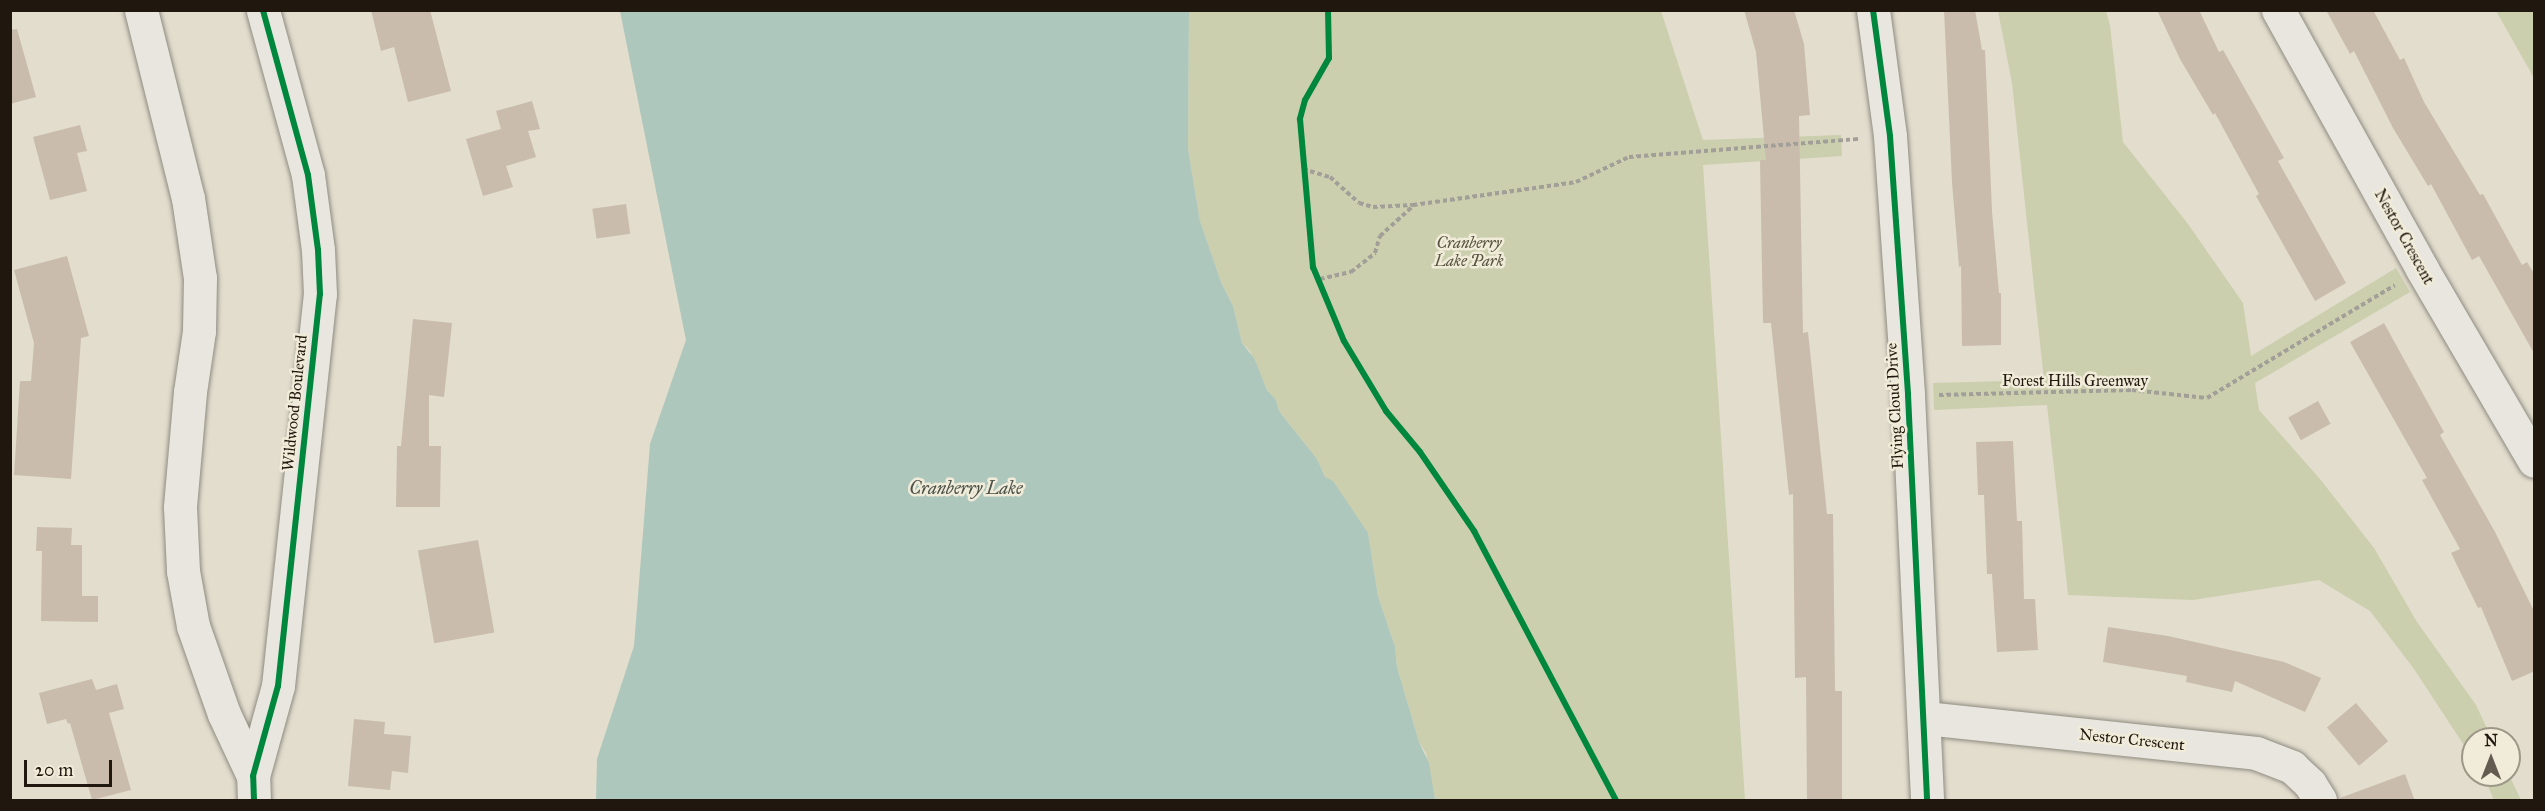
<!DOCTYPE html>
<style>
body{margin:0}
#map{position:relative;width:2545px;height:811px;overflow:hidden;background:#e2ddcd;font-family:"IM FELL Great Primer",serif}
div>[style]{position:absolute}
.green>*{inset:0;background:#cbcfae}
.water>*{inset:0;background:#aec7bc}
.building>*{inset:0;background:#c9bcad;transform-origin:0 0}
.path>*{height:4px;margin-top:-2px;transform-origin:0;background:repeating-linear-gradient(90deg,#a19f98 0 4.5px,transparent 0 7.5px)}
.roads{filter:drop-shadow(0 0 2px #8f8b81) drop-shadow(0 0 2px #8f8b81)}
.minor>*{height:33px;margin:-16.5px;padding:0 16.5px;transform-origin:16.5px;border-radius:16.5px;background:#e8e6de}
.cycleway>*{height:6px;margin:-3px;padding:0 3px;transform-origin:3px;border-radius:3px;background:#00873e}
span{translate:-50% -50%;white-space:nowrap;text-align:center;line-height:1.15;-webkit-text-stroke:5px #f1ecd9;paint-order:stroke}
.street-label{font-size:16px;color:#20170e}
.park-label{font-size:16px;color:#55533d;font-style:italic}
.water-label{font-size:18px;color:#4a5148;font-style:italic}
.frame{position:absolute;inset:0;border:12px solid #20170e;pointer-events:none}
.north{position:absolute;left:2461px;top:727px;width:60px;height:60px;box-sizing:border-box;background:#f1ecd9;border:2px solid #9d9788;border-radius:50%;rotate:0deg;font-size:16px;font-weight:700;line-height:24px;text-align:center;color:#20170e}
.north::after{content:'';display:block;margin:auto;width:21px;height:27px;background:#645c51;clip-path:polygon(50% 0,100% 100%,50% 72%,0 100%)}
.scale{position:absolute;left:24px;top:760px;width:88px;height:27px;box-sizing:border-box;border:3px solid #20170e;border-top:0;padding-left:8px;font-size:18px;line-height:21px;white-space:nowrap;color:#20170e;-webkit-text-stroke:4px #f1ecd9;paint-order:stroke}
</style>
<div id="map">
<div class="green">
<div style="clip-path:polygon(1189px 11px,1661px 11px,1703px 140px,1841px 135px,1842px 156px,1703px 165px,1745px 800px,1435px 800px,1426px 753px,1419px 742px,1397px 667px,1395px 647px,1378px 596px,1368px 533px,1325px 477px,1317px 459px,1279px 411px,1276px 400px,1267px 390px,1250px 351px,1242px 343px,1233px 306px,1221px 282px,1200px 221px,1188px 149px)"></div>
<div style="clip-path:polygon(1998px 11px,2106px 11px,2110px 25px,2123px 142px,2188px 224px,2243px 303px,2251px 356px,2396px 268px,2410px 292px,2255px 383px,2259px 410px,2320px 479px,2374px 548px,2417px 622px,2476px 705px,2492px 739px,2473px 739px,2473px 759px,2414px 669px,2370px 611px,2319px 580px,2193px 600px,2068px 595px,2047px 405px,1934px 410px,1933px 383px,2044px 380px,2012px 83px)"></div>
<div style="clip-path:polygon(2496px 11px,2534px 11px,2534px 78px)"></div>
<div style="clip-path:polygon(2483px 775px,2509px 775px,2521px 800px,2494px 800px)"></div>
</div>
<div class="water">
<div style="clip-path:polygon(620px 11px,1189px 11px,1188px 149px,1200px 221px,1221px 282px,1233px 306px,1242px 343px,1254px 358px,1267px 390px,1276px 400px,1279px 411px,1317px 459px,1325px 477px,1333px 481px,1368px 533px,1378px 596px,1395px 647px,1397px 667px,1419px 742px,1429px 763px,1435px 800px,596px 800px,597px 759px,634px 646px,650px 444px,686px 340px)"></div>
</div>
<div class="building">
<div style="clip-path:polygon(371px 10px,430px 10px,451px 91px,408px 102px,394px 47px,381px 51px)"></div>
<div style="clip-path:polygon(1744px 10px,1794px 10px,1804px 44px,1810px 115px,1799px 116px,1803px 333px,1808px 332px,1827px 514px,1833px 514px,1835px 691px,1842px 691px,1842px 801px,1807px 801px,1806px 677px,1795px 678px,1793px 494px,1789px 495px,1771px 323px,1763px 323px,1760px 160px,1766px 160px,1756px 52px)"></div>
<div style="clip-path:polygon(1944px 10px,1975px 10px,1982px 50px,1985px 50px,1992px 211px,1999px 293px,2001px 293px,2001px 345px,1962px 346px,1961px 266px,1959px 267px,1952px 182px)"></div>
<div style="clip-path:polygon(2157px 10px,2199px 10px,2219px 52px,2223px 50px,2284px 158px,2278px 161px,2346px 283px,2315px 301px,2256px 196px,2259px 194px,2215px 113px,2213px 115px,2180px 59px)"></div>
<div style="clip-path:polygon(2326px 10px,2373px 10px,2400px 60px,2404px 58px,2424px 102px,2480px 195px,2483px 194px,2522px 265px,2527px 262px,2535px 275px,2535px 355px,2479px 256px,2472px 260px,2431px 184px,2428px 186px,2393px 128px,2354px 51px,2350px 54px)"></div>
<div style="clip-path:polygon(17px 29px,36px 97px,10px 104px,10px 30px)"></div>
<div style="clip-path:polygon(532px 101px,540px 129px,528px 131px,536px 157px,506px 166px,513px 187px,483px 196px,466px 139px,501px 129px,496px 111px)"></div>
<div style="clip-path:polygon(80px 125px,87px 151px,77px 153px,87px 191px,50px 200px,33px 137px)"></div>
<div style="left:626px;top:204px;width:30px;height:34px;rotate:82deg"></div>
<div style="clip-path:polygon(67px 256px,89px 336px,81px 338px,71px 479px,14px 475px,20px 381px,31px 381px,34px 343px,14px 270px)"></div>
<div style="clip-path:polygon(413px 319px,452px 323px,444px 397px,429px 395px,429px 446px,441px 446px,440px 507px,396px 507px,397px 446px,401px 446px)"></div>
<div style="clip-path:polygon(2384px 323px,2444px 432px,2440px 435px,2495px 532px,2535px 613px,2535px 671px,2512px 681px,2481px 607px,2478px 608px,2451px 553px,2460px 549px,2422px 480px,2427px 478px,2350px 342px)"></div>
<div style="left:2318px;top:401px;width:26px;height:34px;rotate:61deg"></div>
<div style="clip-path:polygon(2013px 441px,2017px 521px,2022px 521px,2024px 599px,2035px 599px,2038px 650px,1997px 652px,1992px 574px,1987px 574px,1984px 495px,1978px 495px,1976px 442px)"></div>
<div style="clip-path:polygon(37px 527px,72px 528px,71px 545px,82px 545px,82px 596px,98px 596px,98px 622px,41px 621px,42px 551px,36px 551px)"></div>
<div style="left:478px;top:540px;width:94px;height:61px;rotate:80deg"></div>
<div style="clip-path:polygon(2108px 627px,2168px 636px,2284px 662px,2321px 678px,2305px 712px,2235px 681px,2232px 692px,2186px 682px,2187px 676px,2103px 662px)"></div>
<div style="clip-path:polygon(92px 679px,96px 690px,117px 684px,124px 709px,109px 713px,131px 790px,92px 800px,70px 723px,68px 724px,66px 719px,47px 724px,39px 693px)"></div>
<div style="left:2356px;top:703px;width:50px;height:38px;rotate:50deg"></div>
<div style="clip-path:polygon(354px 719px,385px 722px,384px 734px,411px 736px,408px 773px,392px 771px,390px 790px,348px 786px)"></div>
<div style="clip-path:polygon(2405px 774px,2415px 801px,2341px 801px,2340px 798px)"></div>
</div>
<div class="path">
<div style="left:1303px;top:169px;width:28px;rotate:17deg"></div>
<div style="left:1330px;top:177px;width:39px;rotate:42deg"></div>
<div style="left:1359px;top:203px;width:15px;rotate:16deg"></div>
<div style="left:1373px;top:207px;width:40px;rotate:-2.9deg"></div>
<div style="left:1413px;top:205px;width:165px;rotate:-8deg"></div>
<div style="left:1576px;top:182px;width:59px;rotate:-25.3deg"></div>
<div style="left:1629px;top:157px;width:231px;rotate:-4.5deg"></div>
<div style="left:1320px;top:279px;width:32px;rotate:-13deg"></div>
<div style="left:1351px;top:272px;width:31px;rotate:-38deg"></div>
<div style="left:1375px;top:253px;width:18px;rotate:-74deg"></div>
<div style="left:1380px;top:236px;width:45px;rotate:-42.3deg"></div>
<div style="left:1939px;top:395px;width:193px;rotate:-1.5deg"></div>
<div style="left:2132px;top:390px;width:75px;rotate:6.1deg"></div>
<div style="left:2207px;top:398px;width:219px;rotate:-31deg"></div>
</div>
<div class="roads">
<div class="minor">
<div style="left:141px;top:10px;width:194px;rotate:76deg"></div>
<div style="left:188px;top:198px;width:81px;rotate:81.5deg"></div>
<div style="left:200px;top:278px;width:53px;rotate:91.1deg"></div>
<div style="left:199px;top:331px;width:62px;rotate:98.4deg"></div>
<div style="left:190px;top:392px;width:115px;rotate:95deg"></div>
<div style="left:180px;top:507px;width:64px;rotate:87.3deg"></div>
<div style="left:183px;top:571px;width:56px;rotate:79.7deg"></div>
<div style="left:193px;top:626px;width:93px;rotate:70.6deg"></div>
<div style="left:224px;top:714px;width:68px;rotate:64.9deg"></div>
<div style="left:1873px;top:10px;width:127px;rotate:82.3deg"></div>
<div style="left:1890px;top:136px;width:260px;rotate:86deg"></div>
<div style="left:1908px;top:395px;width:405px;rotate:87.3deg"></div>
<div style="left:2278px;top:10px;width:296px;rotate:60.9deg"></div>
<div style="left:2422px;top:269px;width:222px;rotate:59.7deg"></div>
<div style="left:1925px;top:718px;width:333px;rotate:6deg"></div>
<div style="left:2256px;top:753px;width:39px;rotate:21deg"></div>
<div style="left:2292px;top:767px;width:25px;rotate:43deg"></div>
<div style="left:2310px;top:784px;width:19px;rotate:58deg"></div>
<div style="left:254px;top:800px;width:24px;rotate:-92deg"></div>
<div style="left:253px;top:776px;width:93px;rotate:-74.5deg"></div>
<div style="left:278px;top:686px;width:394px;rotate:-83.9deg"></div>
<div style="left:320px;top:294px;width:44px;rotate:-92.6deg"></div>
<div style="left:318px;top:250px;width:76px;rotate:-97.6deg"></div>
<div style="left:308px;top:175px;width:171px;rotate:-105.3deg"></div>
</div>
</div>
<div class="cycleway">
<div style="left:1328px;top:10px;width:48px;rotate:88.8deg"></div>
<div style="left:1329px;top:58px;width:48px;rotate:119.7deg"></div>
<div style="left:1305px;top:100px;width:20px;rotate:105deg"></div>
<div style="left:1300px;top:119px;width:149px;rotate:85deg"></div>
<div style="left:1313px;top:267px;width:80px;rotate:67.3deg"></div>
<div style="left:1344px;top:341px;width:82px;rotate:59deg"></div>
<div style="left:1386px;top:411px;width:53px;rotate:50.3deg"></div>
<div style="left:1420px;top:452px;width:96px;rotate:55.6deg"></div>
<div style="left:1474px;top:531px;width:304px;rotate:62.2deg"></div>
<div style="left:1873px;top:10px;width:127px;rotate:82.3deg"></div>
<div style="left:1890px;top:136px;width:260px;rotate:86deg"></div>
<div style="left:1908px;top:395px;width:405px;rotate:87.3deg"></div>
<div style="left:254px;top:800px;width:24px;rotate:-92deg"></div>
<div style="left:253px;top:776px;width:93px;rotate:-74.5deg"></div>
<div style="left:278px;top:686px;width:394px;rotate:-83.9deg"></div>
<div style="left:320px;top:294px;width:44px;rotate:-92.6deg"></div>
<div style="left:318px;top:250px;width:76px;rotate:-97.6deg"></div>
<div style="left:308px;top:175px;width:171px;rotate:-105.3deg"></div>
</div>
<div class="street-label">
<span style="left:2404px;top:237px;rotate:61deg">Nestor Crescent</span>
<span style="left:2075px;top:381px">Forest Hills Greenway</span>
<span style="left:295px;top:403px;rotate:-84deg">Wildwood Boulevard</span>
<span style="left:1895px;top:406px;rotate:-93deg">Flying Cloud Drive</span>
<span style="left:2132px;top:740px;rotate:6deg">Nestor Crescent</span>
</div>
<div class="park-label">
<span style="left:1469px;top:252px">Cranberry<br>Lake Park</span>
</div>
<div class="water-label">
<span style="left:966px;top:488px">Cranberry Lake</span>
</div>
<div class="frame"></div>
<div class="north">N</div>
<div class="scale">20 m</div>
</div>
